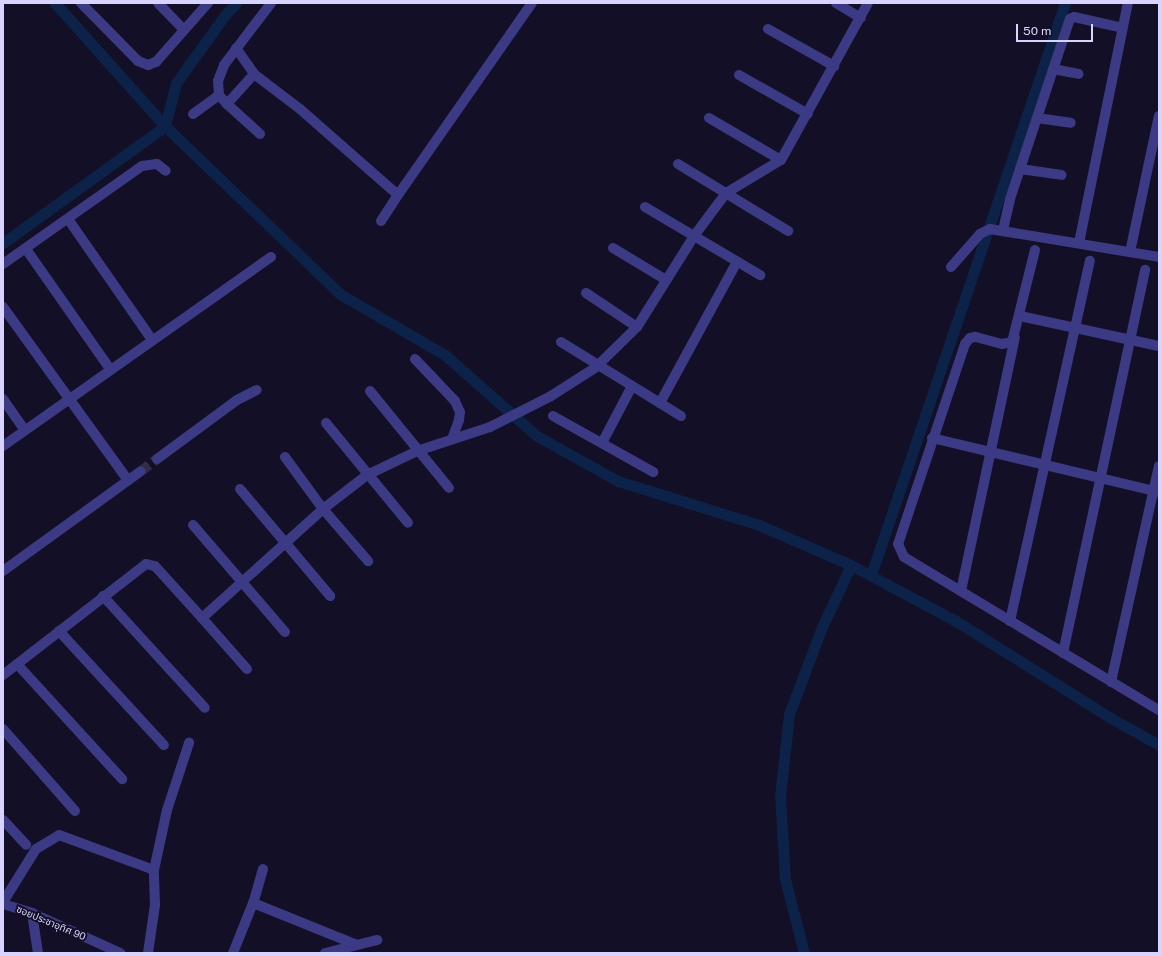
<!DOCTYPE html>
<meta charset="utf-8">
<style>
body{margin:0}
#map{position:relative;width:1162px;height:956px;overflow:hidden;background:#130f26;font-family:"Public Sans","Noto Sans Thai",sans-serif}
div>[style]{position:absolute}
.canal>*{height:11px;margin:-5.5px;padding:0 5.5px;transform-origin:5.5px;border-radius:5.5px;background:#0c2248}
.minor-tunnel>*{height:10px;margin-top:-5px;transform-origin:0;background:repeating-linear-gradient(90deg,#312d47 0 10px,transparent 0 15px)}
.minor>*{height:10px;margin:-5px;padding:0 5px;transform-origin:5px;border-radius:5px;background:#3d3a85}
span{translate:-50% -50%;white-space:nowrap;text-align:center;line-height:1.15;-webkit-text-stroke:4px #130f26;paint-order:stroke}
.street-label{font-size:10px;color:#d9d4ff}
.frame{position:absolute;inset:0;border:4px solid #d9d4ff;pointer-events:none}
.scale{position:absolute;left:1016px;top:24px;width:77px;height:18px;box-sizing:border-box;border:2px solid #d9d4ff;border-top:0;padding-left:5px;font-size:12px;line-height:14px;white-space:nowrap;color:#d9d4ff;-webkit-text-stroke:3px #130f26;paint-order:stroke}
</style>
<div id="map">
<div class="canal">
<div style="left:55px;top:3px;width:165px;rotate:48.2deg"></div>
<div style="left:165px;top:126px;width:243px;rotate:43.8deg"></div>
<div style="left:340px;top:294px;width:121px;rotate:30.2deg"></div>
<div style="left:445px;top:355px;width:123px;rotate:41.4deg"></div>
<div style="left:537px;top:436px;width:93px;rotate:29.1deg"></div>
<div style="left:618px;top:481px;width:148px;rotate:17.3deg"></div>
<div style="left:759px;top:525px;width:100px;rotate:23.5deg"></div>
<div style="left:851px;top:565px;width:119px;rotate:28.1deg"></div>
<div style="left:956px;top:621px;width:181px;rotate:32.1deg"></div>
<div style="left:1109px;top:717px;width:57px;rotate:29.2deg"></div>
<div style="left:3px;top:243px;width:200px;rotate:-35.8deg"></div>
<div style="left:165px;top:126px;width:44px;rotate:-75.7deg"></div>
<div style="left:176px;top:83px;width:84px;rotate:-54.2deg"></div>
<div style="left:225px;top:15px;width:16px;rotate:-47deg"></div>
<div style="left:871px;top:575px;width:604px;rotate:-71.27deg"></div>
<div style="left:804px;top:953px;width:76px;rotate:-104.4deg"></div>
<div style="left:785px;top:879px;width:83px;rotate:-93.4deg"></div>
<div style="left:780px;top:796px;width:82px;rotate:-83.7deg"></div>
<div style="left:789px;top:714px;width:93px;rotate:-69.2deg"></div>
<div style="left:822px;top:627px;width:68px;rotate:-64.9deg"></div>
</div>
<div class="minor-tunnel">
<div style="left:141px;top:471px;width:20px;rotate:-37deg"></div>
</div>
<div class="minor">
<div style="left:81px;top:3px;width:81px;rotate:45.5deg"></div>
<div style="left:138px;top:61px;width:11px;rotate:22deg"></div>
<div style="left:148px;top:65px;width:9px;rotate:-21deg"></div>
<div style="left:156px;top:62px;width:79px;rotate:-48.6deg"></div>
<div style="left:158px;top:3px;width:36px;rotate:46deg"></div>
<div style="left:836px;top:3px;width:29px;rotate:31deg"></div>
<div style="left:768px;top:29px;width:76px;rotate:29.3deg"></div>
<div style="left:236px;top:48px;width:32px;rotate:55deg"></div>
<div style="left:1053px;top:69px;width:26px;rotate:11deg"></div>
<div style="left:739px;top:75px;width:79px;rotate:29.5deg"></div>
<div style="left:227px;top:104px;width:40px;rotate:-48deg"></div>
<div style="left:254px;top:74px;width:58px;rotate:37.3deg"></div>
<div style="left:300px;top:109px;width:130px;rotate:41.3deg"></div>
<div style="left:398px;top:195px;width:234px;rotate:-55.1deg"></div>
<div style="left:193px;top:114px;width:32px;rotate:-36deg"></div>
<div style="left:709px;top:118px;width:83px;rotate:30.3deg"></div>
<div style="left:1037px;top:118px;width:34px;rotate:8deg"></div>
<div style="left:260px;top:134px;width:45px;rotate:-137.7deg"></div>
<div style="left:227px;top:104px;width:12px;rotate:-132deg"></div>
<div style="left:219px;top:95px;width:14px;rotate:-94deg"></div>
<div style="left:218px;top:81px;width:17px;rotate:-69deg"></div>
<div style="left:224px;top:65px;width:78px;rotate:-52.8deg"></div>
<div style="left:678px;top:164px;width:129px;rotate:31.3deg"></div>
<div style="left:1020px;top:169px;width:42px;rotate:8.1deg"></div>
<div style="left:645px;top:207px;width:134px;rotate:30.6deg"></div>
<div style="left:68px;top:219px;width:147px;rotate:55.2deg"></div>
<div style="left:381px;top:221px;width:31px;rotate:-57deg"></div>
<div style="left:1003px;top:230px;width:32px;rotate:-77deg"></div>
<div style="left:1010px;top:199px;width:190px;rotate:-71.6deg"></div>
<div style="left:1070px;top:19px;width:4px;rotate:-27deg"></div>
<div style="left:1074px;top:17px;width:50px;rotate:12.7deg"></div>
<div style="left:1079px;top:243px;width:245px;rotate:-78.5deg"></div>
<div style="left:613px;top:248px;width:62px;rotate:31.1deg"></div>
<div style="left:26px;top:249px;width:146px;rotate:55deg"></div>
<div style="left:1035px;top:250px;width:95px;rotate:104deg"></div>
<div style="left:1012px;top:342px;width:10px;rotate:169deg"></div>
<div style="left:1002px;top:344px;width:28px;rotate:-165deg"></div>
<div style="left:975px;top:337px;width:5px;rotate:169deg"></div>
<div style="left:970px;top:338px;width:8px;rotate:130deg"></div>
<div style="left:965px;top:344px;width:211px;rotate:108.5deg"></div>
<div style="left:898px;top:544px;width:14px;rotate:65deg"></div>
<div style="left:904px;top:557px;width:297px;rotate:31deg"></div>
<div style="left:1130px;top:252px;width:139px;rotate:-78deg"></div>
<div style="left:3px;top:264px;width:170px;rotate:-35.2deg"></div>
<div style="left:142px;top:166px;width:15px;rotate:-8deg"></div>
<div style="left:157px;top:164px;width:11px;rotate:38deg"></div>
<div style="left:951px;top:267px;width:44px;rotate:-48.7deg"></div>
<div style="left:980px;top:234px;width:11px;rotate:-27deg"></div>
<div style="left:990px;top:229px;width:171px;rotate:9.4deg"></div>
<div style="left:586px;top:293px;width:61px;rotate:33.7deg"></div>
<div style="left:3px;top:307px;width:213px;rotate:54.2deg"></div>
<div style="left:1020px;top:316px;width:142px;rotate:12.2deg"></div>
<div style="left:561px;top:342px;width:141px;rotate:31.7deg"></div>
<div style="left:415px;top:359px;width:58px;rotate:46.4deg"></div>
<div style="left:455px;top:401px;width:12px;rotate:66deg"></div>
<div style="left:460px;top:412px;width:8px;rotate:97deg"></div>
<div style="left:459px;top:420px;width:20px;rotate:110deg"></div>
<div style="left:370px;top:391px;width:125px;rotate:50.8deg"></div>
<div style="left:3px;top:399px;width:37px;rotate:55deg"></div>
<div style="left:660px;top:403px;width:161px;rotate:-61.4deg"></div>
<div style="left:553px;top:416px;width:115px;rotate:29.2deg"></div>
<div style="left:326px;top:423px;width:129px;rotate:50.6deg"></div>
<div style="left:932px;top:438px;width:233px;rotate:13.4deg"></div>
<div style="left:602px;top:443px;width:64px;rotate:-62.2deg"></div>
<div style="left:3px;top:446px;width:328px;rotate:-35.2deg"></div>
<div style="left:285px;top:457px;width:64px;rotate:53.8deg"></div>
<div style="left:323px;top:509px;width:69px;rotate:49.1deg"></div>
<div style="left:157px;top:459px;width:99px;rotate:-36.4deg"></div>
<div style="left:237px;top:400px;width:22px;rotate:-27deg"></div>
<div style="left:240px;top:489px;width:140px;rotate:49.9deg"></div>
<div style="left:193px;top:525px;width:141px;rotate:49.3deg"></div>
<div style="left:3px;top:571px;width:170px;rotate:-35.9deg"></div>
<div style="left:961px;top:591px;width:259px;rotate:-78deg"></div>
<div style="left:103px;top:596px;width:151px;rotate:47.7deg"></div>
<div style="left:202px;top:618px;width:68px;rotate:48.6deg"></div>
<div style="left:1010px;top:621px;width:369px;rotate:-77.5deg"></div>
<div style="left:59px;top:631px;width:155px;rotate:47.4deg"></div>
<div style="left:1063px;top:653px;width:392px;rotate:-77.9deg"></div>
<div style="left:17px;top:664px;width:156px;rotate:47.6deg"></div>
<div style="left:3px;top:675px;width:181px;rotate:-37.8deg"></div>
<div style="left:146px;top:564px;width:9px;rotate:13deg"></div>
<div style="left:155px;top:566px;width:70px;rotate:47.9deg"></div>
<div style="left:202px;top:618px;width:163px;rotate:-42deg"></div>
<div style="left:323px;top:509px;width:56px;rotate:-37.7deg"></div>
<div style="left:367px;top:475px;width:55px;rotate:-25.6deg"></div>
<div style="left:417px;top:451px;width:77px;rotate:-18.2deg"></div>
<div style="left:490px;top:427px;width:68px;rotate:-26.9deg"></div>
<div style="left:551px;top:396px;width:52px;rotate:-32.5deg"></div>
<div style="left:595px;top:368px;width:59px;rotate:-44.3deg"></div>
<div style="left:637px;top:327px;width:107px;rotate:-57.9deg"></div>
<div style="left:694px;top:236px;width:54px;rotate:-53.3deg"></div>
<div style="left:726px;top:193px;width:64px;rotate:-31deg"></div>
<div style="left:781px;top:160px;width:179px;rotate:-61deg"></div>
<div style="left:1111px;top:682px;width:221px;rotate:-77.5deg"></div>
<div style="left:3px;top:729px;width:109px;rotate:48.7deg"></div>
<div style="left:3px;top:820px;width:34px;rotate:47deg"></div>
<div style="left:263px;top:869px;width:35px;rotate:106deg"></div>
<div style="left:253px;top:903px;width:112px;rotate:22deg"></div>
<div style="left:3px;top:902px;width:62px;rotate:-58.1deg"></div>
<div style="left:36px;top:849px;width:27px;rotate:-31deg"></div>
<div style="left:59px;top:835px;width:101px;rotate:20.2deg"></div>
<div style="left:3px;top:904px;width:30px;rotate:17deg"></div>
<div style="left:32px;top:913px;width:97px;rotate:24.4deg"></div>
<div style="left:32px;top:913px;width:40px;rotate:81.5deg"></div>
<div style="left:148px;top:953px;width:49px;rotate:-81.7deg"></div>
<div style="left:155px;top:905px;width:35px;rotate:-92deg"></div>
<div style="left:154px;top:870px;width:61px;rotate:-77.8deg"></div>
<div style="left:167px;top:810px;width:71px;rotate:-71.8deg"></div>
<div style="left:233px;top:953px;width:54px;rotate:-68.2deg"></div>
<div style="left:325px;top:953px;width:54px;rotate:-14deg"></div>
</div>
<div class="street-label">
<span style="left:51px;top:923px;rotate:23deg">ซอยประชาอุทิศ 90</span>
</div>
<div class="frame"></div>
<div class="scale">50 m</div>
</div>
